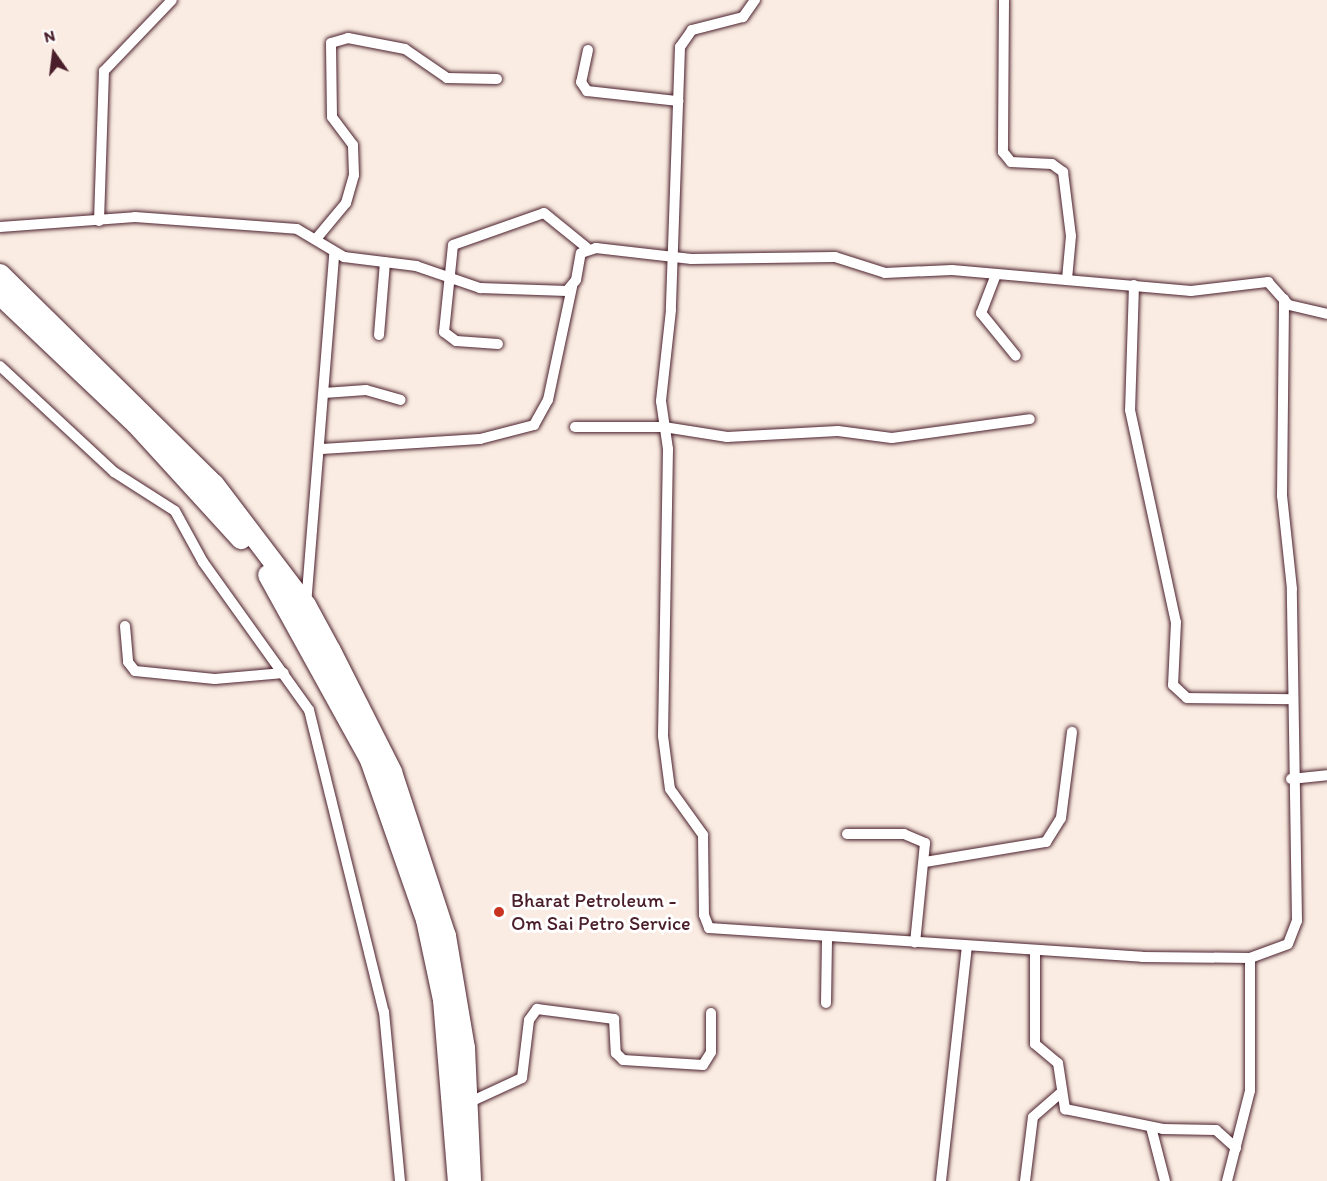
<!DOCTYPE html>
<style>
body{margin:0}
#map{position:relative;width:1327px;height:1181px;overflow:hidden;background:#faece2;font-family:Itim,sans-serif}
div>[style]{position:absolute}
.roads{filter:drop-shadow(0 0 2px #4a1f2b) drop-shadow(0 0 2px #4a1f2b)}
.street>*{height:10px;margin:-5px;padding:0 5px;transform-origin:5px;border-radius:5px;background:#fff}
.highway>*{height:20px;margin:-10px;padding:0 10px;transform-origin:10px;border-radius:10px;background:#fff}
.dots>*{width:16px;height:16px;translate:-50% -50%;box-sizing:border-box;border:3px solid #fff;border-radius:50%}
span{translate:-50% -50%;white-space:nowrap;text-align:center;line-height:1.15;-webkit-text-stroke:6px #fff;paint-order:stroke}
.poi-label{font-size:20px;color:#4a1f2b}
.left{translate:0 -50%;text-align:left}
.north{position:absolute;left:24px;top:24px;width:60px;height:60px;-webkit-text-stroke:4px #fff;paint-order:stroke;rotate:346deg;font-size:16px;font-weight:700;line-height:24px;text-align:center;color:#4a1f2b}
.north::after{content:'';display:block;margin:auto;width:21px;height:27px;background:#4a1f2b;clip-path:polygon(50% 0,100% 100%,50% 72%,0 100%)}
</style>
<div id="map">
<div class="roads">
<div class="street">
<div style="left:755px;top:0;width:21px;rotate:125deg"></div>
<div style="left:743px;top:17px;width:53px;rotate:165.7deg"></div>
<div style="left:692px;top:30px;width:21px;rotate:125deg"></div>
<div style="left:680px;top:47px;width:263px;rotate:92deg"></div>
<div style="left:671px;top:310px;width:92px;rotate:96.3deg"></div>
<div style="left:661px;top:401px;width:49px;rotate:81.7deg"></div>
<div style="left:668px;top:449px;width:287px;rotate:91deg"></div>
<div style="left:663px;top:736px;width:53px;rotate:82.5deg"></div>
<div style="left:670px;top:789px;width:57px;rotate:54.3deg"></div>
<div style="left:703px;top:835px;width:80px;rotate:89.3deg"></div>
<div style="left:704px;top:915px;width:14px;rotate:69deg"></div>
<div style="left:709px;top:928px;width:434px;rotate:3.8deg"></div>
<div style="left:1142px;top:957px;width:108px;rotate:0.5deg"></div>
<div style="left:1250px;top:958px;width:40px;rotate:-20.2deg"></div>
<div style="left:1288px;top:944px;width:25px;rotate:-69deg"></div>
<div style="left:1297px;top:921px;width:332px;rotate:-90.9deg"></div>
<div style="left:1292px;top:589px;width:94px;rotate:-96.1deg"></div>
<div style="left:1282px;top:496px;width:197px;rotate:-89.4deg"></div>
<div style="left:1004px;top:0;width:152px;rotate:90.4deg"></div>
<div style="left:1003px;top:152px;width:13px;rotate:51deg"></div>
<div style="left:1011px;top:162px;width:41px;rotate:2.8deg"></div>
<div style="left:1052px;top:164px;width:14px;rotate:36deg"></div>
<div style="left:1063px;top:172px;width:64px;rotate:82.9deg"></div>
<div style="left:1071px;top:236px;width:43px;rotate:95.3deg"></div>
<div style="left:588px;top:50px;width:33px;rotate:102deg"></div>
<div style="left:581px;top:82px;width:11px;rotate:56deg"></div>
<div style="left:587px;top:91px;width:92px;rotate:6.3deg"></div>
<div style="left:99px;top:221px;width:150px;rotate:-88.1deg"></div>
<div style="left:104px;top:71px;width:98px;rotate:-46.2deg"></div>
<div style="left:0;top:227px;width:135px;rotate:-4.2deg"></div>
<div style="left:135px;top:217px;width:162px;rotate:4.2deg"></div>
<div style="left:297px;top:229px;width:55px;rotate:30.8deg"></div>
<div style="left:344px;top:257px;width:73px;rotate:7.1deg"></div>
<div style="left:416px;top:266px;width:68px;rotate:19deg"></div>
<div style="left:480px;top:288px;width:87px;rotate:2deg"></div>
<div style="left:567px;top:291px;width:14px;rotate:-51deg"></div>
<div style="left:576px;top:280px;width:27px;rotate:-80deg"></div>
<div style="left:581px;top:253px;width:16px;rotate:-18deg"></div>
<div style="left:596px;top:248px;width:96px;rotate:6.6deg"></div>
<div style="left:691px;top:259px;width:144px;rotate:-0.8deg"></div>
<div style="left:835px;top:257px;width:52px;rotate:17.7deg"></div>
<div style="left:885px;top:273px;width:67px;rotate:-2.6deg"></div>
<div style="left:952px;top:270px;width:240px;rotate:5deg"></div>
<div style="left:1191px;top:291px;width:78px;rotate:-6.7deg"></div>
<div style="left:1268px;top:282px;width:31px;rotate:48deg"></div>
<div style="left:1289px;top:305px;width:39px;rotate:13deg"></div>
<div style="left:316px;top:239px;width:47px;rotate:-50.2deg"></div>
<div style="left:346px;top:203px;width:29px;rotate:-74deg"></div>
<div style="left:354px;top:175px;width:30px;rotate:-92deg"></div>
<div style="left:353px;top:145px;width:35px;rotate:-127deg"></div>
<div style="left:332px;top:117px;width:74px;rotate:-90.8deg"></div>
<div style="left:331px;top:43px;width:18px;rotate:-16deg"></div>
<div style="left:348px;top:38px;width:58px;rotate:10.9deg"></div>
<div style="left:405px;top:49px;width:51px;rotate:34.6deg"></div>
<div style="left:447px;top:78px;width:50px;rotate:1.1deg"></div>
<div style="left:995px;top:277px;width:39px;rotate:111deg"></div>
<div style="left:981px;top:313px;width:55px;rotate:50.9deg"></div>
<div style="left:1134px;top:285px;width:125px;rotate:91.8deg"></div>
<div style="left:1130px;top:410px;width:217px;rotate:77.8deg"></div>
<div style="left:1176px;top:622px;width:63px;rotate:92.7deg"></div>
<div style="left:1173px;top:685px;width:19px;rotate:43deg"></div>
<div style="left:1187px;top:698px;width:104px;rotate:0.6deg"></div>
<div style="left:379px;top:335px;width:73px;rotate:-85.3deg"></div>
<div style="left:498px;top:344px;width:42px;rotate:-175.9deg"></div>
<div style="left:456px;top:341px;width:15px;rotate:-143deg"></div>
<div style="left:444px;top:332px;width:87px;rotate:-84.1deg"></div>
<div style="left:453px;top:245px;width:96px;rotate:-19.4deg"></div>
<div style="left:544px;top:213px;width:55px;rotate:39.1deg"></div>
<div style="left:0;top:366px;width:156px;rotate:42.9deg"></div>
<div style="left:114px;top:472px;width:72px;rotate:32.6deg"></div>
<div style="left:175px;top:511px;width:58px;rotate:61.2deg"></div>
<div style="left:203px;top:562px;width:182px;rotate:54.4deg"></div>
<div style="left:309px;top:710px;width:311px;rotate:76.1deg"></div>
<div style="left:384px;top:1012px;width:170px;rotate:84.6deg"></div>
<div style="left:324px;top:393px;width:42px;rotate:-4.1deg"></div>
<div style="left:366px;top:390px;width:36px;rotate:16deg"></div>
<div style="left:575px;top:427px;width:89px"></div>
<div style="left:664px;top:427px;width:64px;rotate:9deg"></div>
<div style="left:727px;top:437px;width:111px;rotate:-3.1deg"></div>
<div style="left:838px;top:431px;width:54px;rotate:7.4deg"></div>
<div style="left:892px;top:438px;width:139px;rotate:-7.8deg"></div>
<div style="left:322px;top:449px;width:158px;rotate:-3.6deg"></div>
<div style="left:480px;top:439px;width:56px;rotate:-14.5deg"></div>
<div style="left:534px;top:425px;width:29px;rotate:-61deg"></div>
<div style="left:548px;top:400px;width:116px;rotate:-78deg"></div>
<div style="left:306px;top:605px;width:352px;rotate:-85.4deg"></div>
<div style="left:125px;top:626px;width:36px;rotate:85deg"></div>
<div style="left:128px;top:662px;width:11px;rotate:52deg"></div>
<div style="left:135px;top:671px;width:80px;rotate:5.7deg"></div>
<div style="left:215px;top:679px;width:69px;rotate:-5deg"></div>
<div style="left:1291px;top:779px;width:36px;rotate:-6deg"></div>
<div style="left:847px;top:834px;width:57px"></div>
<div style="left:904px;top:834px;width:23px;rotate:23deg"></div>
<div style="left:925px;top:843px;width:100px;rotate:95.7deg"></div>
<div style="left:925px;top:862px;width:123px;rotate:-9.4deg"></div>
<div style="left:1046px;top:842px;width:28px;rotate:-58deg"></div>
<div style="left:1061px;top:818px;width:87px;rotate:-82.7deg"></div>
<div style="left:1035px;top:950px;width:94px;rotate:90deg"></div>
<div style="left:1035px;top:1044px;width:30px;rotate:40deg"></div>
<div style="left:1058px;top:1063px;width:47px;rotate:81.3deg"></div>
<div style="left:1065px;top:1109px;width:100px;rotate:11.5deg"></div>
<div style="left:1163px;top:1129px;width:53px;rotate:1.1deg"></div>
<div style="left:1216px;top:1130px;width:27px;rotate:42deg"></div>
<div style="left:826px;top:1003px;width:66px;rotate:-89.1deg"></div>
<div style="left:470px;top:1102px;width:57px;rotate:-24.8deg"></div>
<div style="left:522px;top:1078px;width:58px;rotate:-83.1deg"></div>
<div style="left:529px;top:1020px;width:14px;rotate:-54deg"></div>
<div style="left:537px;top:1009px;width:78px;rotate:7.4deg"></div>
<div style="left:614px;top:1019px;width:34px;rotate:87deg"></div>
<div style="left:616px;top:1053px;width:10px;rotate:45deg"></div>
<div style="left:623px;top:1060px;width:80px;rotate:3.6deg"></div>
<div style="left:703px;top:1065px;width:15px;rotate:-58deg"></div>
<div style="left:711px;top:1052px;width:39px;rotate:-90deg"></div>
<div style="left:1151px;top:1127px;width:56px;rotate:75.5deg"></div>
<div style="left:941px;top:1181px;width:236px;rotate:-83.7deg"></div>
<div style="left:1025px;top:1181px;width:64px;rotate:-82.9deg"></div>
<div style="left:1033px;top:1117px;width:37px;rotate:-41deg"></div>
<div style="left:1227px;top:1181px;width:93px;rotate:-75.7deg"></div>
<div style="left:1250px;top:1091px;width:133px;rotate:-90deg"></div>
</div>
<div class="highway">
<div style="left:0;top:274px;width:300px;rotate:44.5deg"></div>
<div style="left:214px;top:484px;width:152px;rotate:52.8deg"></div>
<div style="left:306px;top:605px;width:52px;rotate:61.5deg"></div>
<div style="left:331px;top:651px;width:136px;rotate:63.2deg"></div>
<div style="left:392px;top:772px;width:173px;rotate:71.8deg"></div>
<div style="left:446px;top:936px;width:114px;rotate:80.4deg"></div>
<div style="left:465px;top:1048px;width:133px;rotate:87.4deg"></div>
<div style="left:0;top:295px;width:187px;rotate:43.5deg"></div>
<div style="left:136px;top:424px;width:156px;rotate:47.6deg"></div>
<div style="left:268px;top:575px;width:211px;rotate:61.1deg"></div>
<div style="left:370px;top:760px;width:170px;rotate:70.7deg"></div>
<div style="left:426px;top:920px;width:82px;rotate:78deg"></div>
<div style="left:443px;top:1000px;width:182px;rotate:85.3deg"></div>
</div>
</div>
<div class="dots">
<div style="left:499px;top:912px;background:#c8321e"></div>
</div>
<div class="poi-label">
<span class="left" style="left:511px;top:912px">Bharat Petroleum -<br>Om Sai Petro Service</span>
</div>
<div class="north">N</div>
</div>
